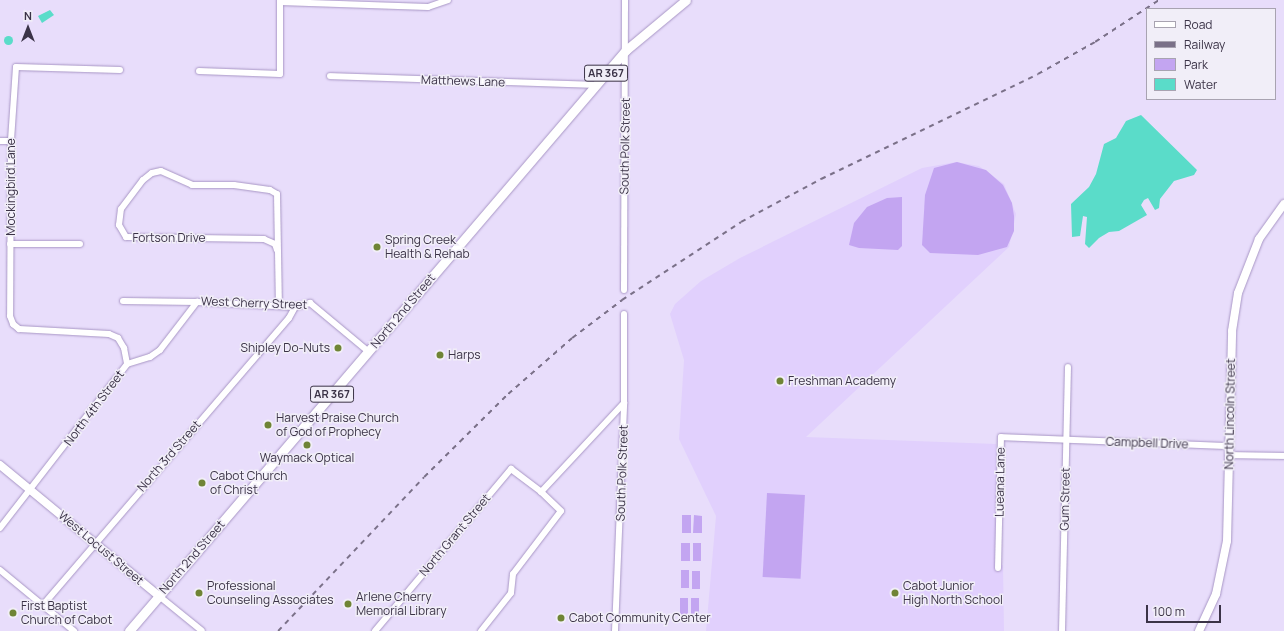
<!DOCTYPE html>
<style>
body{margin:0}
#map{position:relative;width:1284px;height:631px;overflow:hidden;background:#e8ddfb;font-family:Manrope,sans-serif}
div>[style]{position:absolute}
.built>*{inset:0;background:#e1d0fd}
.green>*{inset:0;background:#c3a5f1;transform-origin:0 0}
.water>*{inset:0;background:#5adcc9}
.round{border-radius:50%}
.roads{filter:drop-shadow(0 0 1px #a896c5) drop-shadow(0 0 1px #a896c5)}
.street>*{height:6px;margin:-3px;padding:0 3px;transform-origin:3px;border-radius:3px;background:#fff}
.secondary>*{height:8px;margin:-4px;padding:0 4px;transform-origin:4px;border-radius:4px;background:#fff}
.primary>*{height:9px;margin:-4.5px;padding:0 4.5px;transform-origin:4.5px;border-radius:4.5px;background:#fff}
.rail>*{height:1.5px;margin-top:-0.75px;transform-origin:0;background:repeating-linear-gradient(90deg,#7a7088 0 5px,transparent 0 10px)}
.dots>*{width:11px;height:11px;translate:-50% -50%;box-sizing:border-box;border:2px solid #f1eef8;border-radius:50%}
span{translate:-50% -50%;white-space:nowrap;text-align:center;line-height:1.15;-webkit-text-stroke:3px #f1eef8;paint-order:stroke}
.shield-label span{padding:1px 3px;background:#f1eef8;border:1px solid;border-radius:3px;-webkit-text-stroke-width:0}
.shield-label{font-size:11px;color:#3b3347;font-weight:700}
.street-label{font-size:12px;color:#3b3347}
.poi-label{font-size:12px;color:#3b3347}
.left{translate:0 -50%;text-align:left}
.right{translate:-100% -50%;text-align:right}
.legend{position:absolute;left:1146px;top:8px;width:130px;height:92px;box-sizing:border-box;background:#f1eef8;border:1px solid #a8a3b1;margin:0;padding:5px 7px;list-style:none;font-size:12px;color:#3b3347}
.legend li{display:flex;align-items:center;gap:8px;height:20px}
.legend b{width:20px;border:1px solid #a8a3b1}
.north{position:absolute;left:8px;top:8px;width:40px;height:40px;-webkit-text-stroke:3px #f1eef8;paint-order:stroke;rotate:0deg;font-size:11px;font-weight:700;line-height:16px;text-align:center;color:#3b3347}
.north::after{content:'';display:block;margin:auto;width:14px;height:18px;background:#3b3347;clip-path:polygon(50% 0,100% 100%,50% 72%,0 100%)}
.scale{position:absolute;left:1146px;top:605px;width:75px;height:18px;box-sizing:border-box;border:2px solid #3b3347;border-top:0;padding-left:5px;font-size:12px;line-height:14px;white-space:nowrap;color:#3b3347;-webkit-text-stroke:3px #f1eef8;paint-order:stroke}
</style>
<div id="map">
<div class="built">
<div style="clip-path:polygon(956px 162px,979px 166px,1004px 184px,1016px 214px,1009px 247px,806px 437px,996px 444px,996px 565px,1003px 565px,1004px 631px,706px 631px,716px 516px,679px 439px,684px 360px,670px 314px,675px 304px,701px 281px,740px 258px,922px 168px)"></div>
</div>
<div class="green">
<div style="clip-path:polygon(957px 162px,986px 170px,1003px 185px,1012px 203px,1014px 216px,1014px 231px,1007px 247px,978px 255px,930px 253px,922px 245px,925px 195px,934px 168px)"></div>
<div style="clip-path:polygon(902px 197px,902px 246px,898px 250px,859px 248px,849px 245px,854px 223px,867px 207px,887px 198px)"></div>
<div style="left:767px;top:493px;width:38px;height:84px;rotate:3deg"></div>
<div style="left:682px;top:515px;width:9px;height:18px"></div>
<div style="clip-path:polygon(694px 515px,702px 516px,702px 533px,693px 533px)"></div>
<div style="left:681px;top:543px;width:9px;height:18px"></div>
<div style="left:693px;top:543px;width:8px;height:18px"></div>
<div style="left:681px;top:570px;width:8px;height:18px"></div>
<div style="left:692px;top:571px;width:8px;height:18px"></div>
<div style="left:680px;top:598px;width:8px;height:18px"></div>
<div style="left:691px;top:598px;width:8px;height:18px"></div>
</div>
<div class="water">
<div style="clip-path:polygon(50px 10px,54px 15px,42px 23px,38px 16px)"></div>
<div class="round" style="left:3.5px;top:35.5px;width:9px;height:9px"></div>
<div style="clip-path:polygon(1141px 115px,1197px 170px,1194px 175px,1174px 181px,1160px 199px,1159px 208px,1155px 210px,1148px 198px,1144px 200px,1141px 205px,1147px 215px,1119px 231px,1109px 232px,1099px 238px,1089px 248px,1085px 244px,1087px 217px,1083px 216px,1080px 236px,1072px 237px,1071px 204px,1089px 187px,1096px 174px,1104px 144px,1116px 138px,1126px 121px)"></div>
</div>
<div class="roads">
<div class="street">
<div style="left:280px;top:2px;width:148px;rotate:1.9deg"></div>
<div style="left:428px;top:7px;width:21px;rotate:-19deg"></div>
<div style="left:120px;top:70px;width:104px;rotate:-178.3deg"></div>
<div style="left:16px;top:67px;width:74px;rotate:93.9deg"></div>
<div style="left:11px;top:141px;width:175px;rotate:90.3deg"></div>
<div style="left:10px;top:316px;width:9px;rotate:69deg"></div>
<div style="left:13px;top:324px;width:8px;rotate:40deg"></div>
<div style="left:19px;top:329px;width:90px;rotate:3.2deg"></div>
<div style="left:109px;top:334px;width:10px;rotate:24deg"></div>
<div style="left:118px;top:338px;width:12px;rotate:59deg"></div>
<div style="left:124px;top:348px;width:16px;rotate:79deg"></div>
<div style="left:199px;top:71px;width:81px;rotate:2.1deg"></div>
<div style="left:280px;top:74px;width:74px;rotate:-90deg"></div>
<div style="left:330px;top:76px;width:265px;rotate:1.9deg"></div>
<div style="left:0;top:141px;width:11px"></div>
<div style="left:10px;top:244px;width:70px"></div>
<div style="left:277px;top:250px;width:6px;rotate:-108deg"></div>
<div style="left:275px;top:244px;width:12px;rotate:-156deg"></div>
<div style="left:264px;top:239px;width:138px;rotate:-179.2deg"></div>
<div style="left:126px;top:237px;width:14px;rotate:-120deg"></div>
<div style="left:119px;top:225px;width:16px;rotate:-83deg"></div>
<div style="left:121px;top:209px;width:36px;rotate:-53deg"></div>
<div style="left:143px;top:180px;width:11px;rotate:-38deg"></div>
<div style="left:152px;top:173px;width:9px;rotate:-13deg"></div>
<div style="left:161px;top:171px;width:34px;rotate:24deg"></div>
<div style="left:192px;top:185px;width:42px"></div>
<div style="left:234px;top:185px;width:36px;rotate:8deg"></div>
<div style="left:270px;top:190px;width:8px;rotate:30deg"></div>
<div style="left:277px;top:194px;width:111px;rotate:89deg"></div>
<div style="left:624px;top:290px;width:290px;rotate:-89.8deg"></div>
<div style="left:123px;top:301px;width:74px;rotate:0.8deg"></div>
<div style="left:197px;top:302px;width:98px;rotate:2.9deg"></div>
<div style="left:295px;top:307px;width:16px;rotate:-15deg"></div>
<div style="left:310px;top:303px;width:77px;rotate:39.7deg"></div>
<div style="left:1228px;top:455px;width:56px;rotate:1deg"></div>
<div style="left:0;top:528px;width:207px;rotate:-52.2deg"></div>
<div style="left:127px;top:364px;width:24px;rotate:-17deg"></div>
<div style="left:150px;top:357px;width:12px;rotate:-35deg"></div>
<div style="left:160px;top:350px;width:61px;rotate:-52.4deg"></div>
<div style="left:998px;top:568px;width:131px;rotate:-88.7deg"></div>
<div style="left:1001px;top:437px;width:228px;rotate:2.3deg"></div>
<div style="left:0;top:570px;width:96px;rotate:39.5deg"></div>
<div style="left:159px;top:596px;width:55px;rotate:39.1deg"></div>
<div style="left:43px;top:605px;width:378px;rotate:-49.4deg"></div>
<div style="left:289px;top:318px;width:13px;rotate:-61deg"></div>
<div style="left:375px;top:631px;width:212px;rotate:-50deg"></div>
<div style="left:511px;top:469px;width:38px;rotate:37deg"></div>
<div style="left:481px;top:631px;width:48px;rotate:-51.7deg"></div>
<div style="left:511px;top:593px;width:19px;rotate:-84deg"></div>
<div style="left:513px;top:574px;width:79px;rotate:-52.7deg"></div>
<div style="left:561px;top:511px;width:28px;rotate:-136deg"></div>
<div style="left:541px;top:492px;width:122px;rotate:-47deg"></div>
<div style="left:615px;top:631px;width:228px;rotate:-87.7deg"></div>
<div style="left:624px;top:403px;width:89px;rotate:-90deg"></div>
<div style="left:1062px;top:631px;width:264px;rotate:-88.7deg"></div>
</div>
<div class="secondary">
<div style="left:0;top:465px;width:206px;rotate:39.5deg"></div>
<div style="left:1199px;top:631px;width:41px;rotate:-65.3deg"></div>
<div style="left:1216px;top:594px;width:54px;rotate:-78.3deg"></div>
<div style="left:1227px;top:541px;width:210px;rotate:-88.6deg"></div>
<div style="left:1232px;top:331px;width:38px;rotate:-81deg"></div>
<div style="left:1238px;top:293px;width:58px;rotate:-68.7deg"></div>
<div style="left:1259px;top:239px;width:43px;rotate:-54.5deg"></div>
</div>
<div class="primary">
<div style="left:129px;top:631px;width:765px;rotate:-49.46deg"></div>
<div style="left:626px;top:50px;width:78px;rotate:-39.8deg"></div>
</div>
</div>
<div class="rail">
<div style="left:278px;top:631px;width:212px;rotate:-46.5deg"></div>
<div style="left:424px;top:477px;width:118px;rotate:-44.7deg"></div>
<div style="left:508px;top:394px;width:85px;rotate:-41.2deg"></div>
<div style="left:572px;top:338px;width:63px;rotate:-37.2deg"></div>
<div style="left:622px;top:300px;width:142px;rotate:-33.2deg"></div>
<div style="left:741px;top:222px;width:91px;rotate:-28.3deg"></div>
<div style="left:821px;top:179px;width:241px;rotate:-25.8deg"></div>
<div style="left:1038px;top:74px;width:65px;rotate:-29.3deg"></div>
<div style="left:1095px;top:42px;width:77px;rotate:-33.3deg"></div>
</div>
<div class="dots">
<div style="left:377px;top:247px;background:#6f8435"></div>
<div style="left:338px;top:348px;background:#6f8435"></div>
<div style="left:440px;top:355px;background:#6f8435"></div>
<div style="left:780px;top:381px;background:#6f8435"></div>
<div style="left:268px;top:425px;background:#6f8435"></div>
<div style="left:307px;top:445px;background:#6f8435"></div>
<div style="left:202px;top:483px;background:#6f8435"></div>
<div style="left:199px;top:593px;background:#6f8435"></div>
<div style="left:895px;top:593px;background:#6f8435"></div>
<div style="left:348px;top:604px;background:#6f8435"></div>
<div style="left:13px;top:613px;background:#6f8435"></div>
<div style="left:561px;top:618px;background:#6f8435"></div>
</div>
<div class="shield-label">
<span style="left:606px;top:73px">AR 367</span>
<span style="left:332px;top:394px">AR 367</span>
</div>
<div class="street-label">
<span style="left:463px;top:81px;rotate:2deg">Matthews Lane</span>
<span style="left:625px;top:146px;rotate:-89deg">South Polk Street</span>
<span style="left:11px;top:187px;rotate:-90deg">Mockingbird Lane</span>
<span style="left:169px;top:238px">Fortson Drive</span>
<span style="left:254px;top:303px;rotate:2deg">West Cherry Street</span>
<span style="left:403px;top:311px;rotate:-50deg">North 2nd Street</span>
<span style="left:94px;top:408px;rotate:-53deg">North 4th Street</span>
<span style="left:1230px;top:414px;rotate:-89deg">North Lincoln Street</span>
<span style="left:1147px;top:443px;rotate:2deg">Campbell Drive</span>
<span style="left:169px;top:456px;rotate:-49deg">North 3rd Street</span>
<span style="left:622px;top:473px;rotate:-88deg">South Polk Street</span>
<span style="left:1000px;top:482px;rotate:-89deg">Lueana Lane</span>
<span style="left:1065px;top:499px;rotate:-89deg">Gum Street</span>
<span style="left:455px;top:535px;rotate:-50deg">North Grant Street</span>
<span style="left:101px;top:548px;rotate:40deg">West Locust Street</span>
<span style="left:192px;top:557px;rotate:-49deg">North 2nd Street</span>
</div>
<div class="poi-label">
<span class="left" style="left:385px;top:247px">Spring Creek<br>Health &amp; Rehab</span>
<span class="right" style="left:330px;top:348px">Shipley Do-Nuts</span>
<span class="left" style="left:448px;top:355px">Harps</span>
<span class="left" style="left:788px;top:381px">Freshman Academy</span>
<span class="left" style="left:276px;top:425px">Harvest Praise Church<br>of God of Prophecy</span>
<span style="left:307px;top:458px">Waymack Optical</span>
<span class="left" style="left:210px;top:483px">Cabot Church<br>of Christ</span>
<span class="left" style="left:207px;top:593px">Professional<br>Counseling Associates</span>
<span class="left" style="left:903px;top:593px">Cabot Junior<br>High North School</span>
<span class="left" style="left:356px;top:604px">Arlene Cherry<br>Memorial Library</span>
<span class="left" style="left:21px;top:613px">First Baptist<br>Church of Cabot</span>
<span class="left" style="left:569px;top:618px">Cabot Community Center</span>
</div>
<ul class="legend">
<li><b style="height:5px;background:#fff"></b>Road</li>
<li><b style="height:5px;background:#7a7088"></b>Railway</li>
<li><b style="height:11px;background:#c3a5f1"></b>Park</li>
<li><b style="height:11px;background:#5adcc9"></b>Water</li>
</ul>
<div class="north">N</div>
<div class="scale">100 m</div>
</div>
